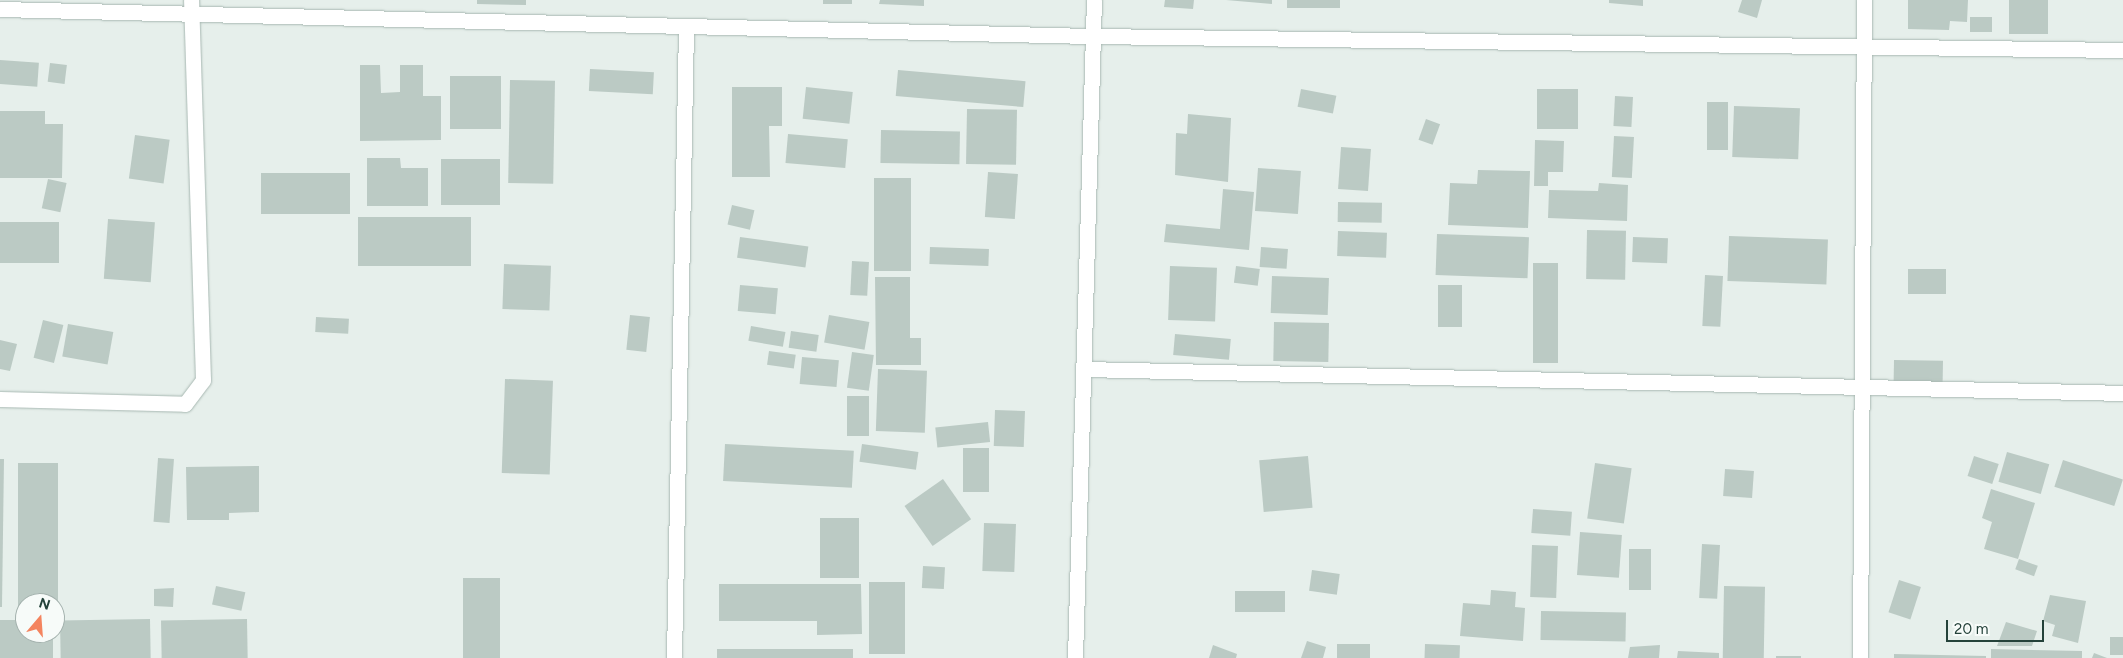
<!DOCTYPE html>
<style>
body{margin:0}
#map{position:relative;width:2123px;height:658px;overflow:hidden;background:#e6efeb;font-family:Figtree,sans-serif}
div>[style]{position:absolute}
.building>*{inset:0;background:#bbcac4;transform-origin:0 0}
.roads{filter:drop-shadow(0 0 1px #a8b8b2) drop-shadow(0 0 1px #a8b8b2)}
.minor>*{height:15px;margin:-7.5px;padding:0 7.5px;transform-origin:7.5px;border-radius:7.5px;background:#fff}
span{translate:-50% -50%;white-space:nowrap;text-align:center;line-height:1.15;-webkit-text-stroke:4px #f7fbf9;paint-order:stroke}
.north{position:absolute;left:15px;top:593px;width:50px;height:50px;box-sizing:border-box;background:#f7fbf9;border:1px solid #a3b1ad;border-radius:50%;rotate:18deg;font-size:14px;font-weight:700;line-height:20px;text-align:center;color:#24423a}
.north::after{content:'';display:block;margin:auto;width:18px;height:22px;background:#f4845f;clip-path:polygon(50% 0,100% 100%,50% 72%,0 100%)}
.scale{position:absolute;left:1946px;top:620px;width:98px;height:22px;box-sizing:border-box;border:2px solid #24423a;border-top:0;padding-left:6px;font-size:15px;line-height:18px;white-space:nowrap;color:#24423a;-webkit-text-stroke:4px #f7fbf9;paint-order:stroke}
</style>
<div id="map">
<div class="building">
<div style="clip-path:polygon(477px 0,526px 0,526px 5px,477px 4px)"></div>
<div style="left:823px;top:0;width:29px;height:4px"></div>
<div style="clip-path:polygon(880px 0,924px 0,924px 6px,879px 4px)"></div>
<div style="clip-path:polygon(1165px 0,1194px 0,1193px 9px,1164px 7px)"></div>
<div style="clip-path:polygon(1226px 0,1272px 0,1272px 4px)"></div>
<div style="left:1287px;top:0;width:53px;height:8px"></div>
<div style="clip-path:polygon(1609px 0,1643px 0,1643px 6px,1609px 3px)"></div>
<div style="clip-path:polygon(1742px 0,1762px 0,1757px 18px,1738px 12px)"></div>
<div style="clip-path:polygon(1908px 0,1968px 0,1967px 22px,1950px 21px,1949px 30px,1908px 29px)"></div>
<div style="left:2009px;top:0;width:39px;height:34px"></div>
<div style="left:1970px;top:17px;width:22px;height:15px"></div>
<div style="left:0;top:60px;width:39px;height:24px;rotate:4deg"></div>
<div style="left:50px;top:63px;width:17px;height:19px;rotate:7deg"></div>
<div style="clip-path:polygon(360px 65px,380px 65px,381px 93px,400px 92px,400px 65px,423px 65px,423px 96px,441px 96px,441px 140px,360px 141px)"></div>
<div style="left:590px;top:69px;width:64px;height:22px;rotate:3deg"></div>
<div style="left:898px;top:70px;width:128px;height:26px;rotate:5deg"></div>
<div style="left:450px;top:76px;width:51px;height:53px"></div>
<div style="left:510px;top:80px;width:45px;height:103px;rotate:1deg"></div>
<div style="clip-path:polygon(732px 87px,782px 87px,782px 126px,769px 126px,770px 177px,732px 177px)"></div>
<div style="left:806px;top:87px;width:47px;height:32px;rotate:6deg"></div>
<div style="left:1301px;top:89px;width:36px;height:18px;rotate:11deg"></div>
<div style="left:1537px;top:89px;width:41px;height:40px"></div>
<div style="left:1615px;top:96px;width:18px;height:30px;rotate:3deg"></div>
<div style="left:1707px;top:102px;width:21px;height:48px"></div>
<div style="left:1734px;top:106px;width:66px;height:51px;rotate:2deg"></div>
<div style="left:967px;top:109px;width:50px;height:55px;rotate:1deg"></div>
<div style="clip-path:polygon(0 111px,45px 111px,45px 124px,63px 124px,62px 178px,0 178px)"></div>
<div style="clip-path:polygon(1188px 114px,1231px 118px,1228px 182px,1175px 175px,1176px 133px,1187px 134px)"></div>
<div style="left:1426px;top:119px;width:15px;height:22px;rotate:20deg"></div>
<div style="left:881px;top:130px;width:79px;height:33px;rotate:1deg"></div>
<div style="left:788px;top:134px;width:60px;height:29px;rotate:5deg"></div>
<div style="left:135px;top:135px;width:35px;height:44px;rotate:8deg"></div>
<div style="left:1614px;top:136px;width:20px;height:41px;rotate:3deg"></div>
<div style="clip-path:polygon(1535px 140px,1564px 141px,1563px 172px,1548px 172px,1548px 186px,1534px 186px)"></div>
<div style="left:1341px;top:147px;width:30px;height:42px;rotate:4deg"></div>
<div style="clip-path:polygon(367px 158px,400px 158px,401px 168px,428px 168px,428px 206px,367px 206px)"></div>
<div style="left:500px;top:159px;width:46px;height:59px;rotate:90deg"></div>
<div style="left:1258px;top:168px;width:43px;height:43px;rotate:4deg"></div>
<div style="clip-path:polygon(1478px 170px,1530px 171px,1528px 228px,1448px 225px,1450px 183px,1477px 184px)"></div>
<div style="left:988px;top:172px;width:30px;height:45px;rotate:4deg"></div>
<div style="left:261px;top:173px;width:89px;height:41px"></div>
<div style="left:874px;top:178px;width:37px;height:93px"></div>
<div style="left:48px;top:179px;width:19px;height:30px;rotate:12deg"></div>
<div style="clip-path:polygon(1599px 183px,1628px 185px,1627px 221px,1548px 218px,1549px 190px,1598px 191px)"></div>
<div style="clip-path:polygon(1223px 189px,1254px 192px,1249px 250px,1164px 242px,1166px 224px,1220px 229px)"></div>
<div style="left:1338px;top:202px;width:44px;height:20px;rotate:1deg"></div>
<div style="left:732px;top:205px;width:23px;height:20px;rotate:13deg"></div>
<div style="left:358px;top:217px;width:113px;height:49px"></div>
<div style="left:108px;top:219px;width:47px;height:60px;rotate:4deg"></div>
<div style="left:0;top:222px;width:59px;height:41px"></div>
<div style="left:1587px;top:230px;width:39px;height:49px;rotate:1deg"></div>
<div style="left:1338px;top:231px;width:49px;height:25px;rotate:2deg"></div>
<div style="left:1437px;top:234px;width:92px;height:41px;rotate:2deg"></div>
<div style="left:1729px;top:236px;width:99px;height:45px;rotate:2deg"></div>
<div style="left:740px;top:237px;width:69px;height:21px;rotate:8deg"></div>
<div style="left:1633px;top:237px;width:35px;height:25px;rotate:2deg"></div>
<div style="left:930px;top:247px;width:59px;height:17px;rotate:2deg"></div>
<div style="left:1261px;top:247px;width:27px;height:20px;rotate:4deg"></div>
<div style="left:852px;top:261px;width:17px;height:34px;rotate:3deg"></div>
<div style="left:1533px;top:263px;width:25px;height:100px"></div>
<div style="left:504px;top:264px;width:47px;height:45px;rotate:2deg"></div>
<div style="left:1170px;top:266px;width:47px;height:54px;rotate:2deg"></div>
<div style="left:1236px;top:266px;width:24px;height:17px;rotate:7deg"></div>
<div style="left:1908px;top:269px;width:38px;height:25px"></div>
<div style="left:1705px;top:275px;width:18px;height:51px;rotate:3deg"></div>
<div style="left:1272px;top:276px;width:57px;height:37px;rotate:2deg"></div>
<div style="clip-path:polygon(875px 277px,910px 277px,910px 338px,921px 338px,921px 365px,876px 365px)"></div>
<div style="left:740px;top:285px;width:38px;height:26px;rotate:5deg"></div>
<div style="left:1438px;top:285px;width:24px;height:42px"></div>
<div style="left:630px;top:315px;width:20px;height:35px;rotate:6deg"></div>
<div style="left:829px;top:315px;width:41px;height:28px;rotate:10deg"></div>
<div style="left:316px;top:317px;width:33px;height:15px;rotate:3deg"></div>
<div style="left:43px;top:320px;width:21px;height:39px;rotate:14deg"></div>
<div style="left:1274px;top:322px;width:55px;height:39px;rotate:1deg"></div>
<div style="left:68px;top:324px;width:46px;height:33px;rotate:10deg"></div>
<div style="left:751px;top:326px;width:35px;height:15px;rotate:10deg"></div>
<div style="left:791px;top:331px;width:28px;height:17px;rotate:8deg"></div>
<div style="left:1175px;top:334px;width:56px;height:21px;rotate:5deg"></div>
<div style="clip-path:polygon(0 340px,17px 344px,10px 371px,0 369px)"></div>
<div style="left:769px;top:351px;width:27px;height:14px;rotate:8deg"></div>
<div style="left:852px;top:352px;width:22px;height:36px;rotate:8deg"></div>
<div style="left:802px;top:357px;width:37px;height:27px;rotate:5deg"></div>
<div style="left:1894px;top:360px;width:49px;height:22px;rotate:1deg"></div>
<div style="left:878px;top:369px;width:49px;height:62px;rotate:2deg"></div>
<div style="left:505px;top:379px;width:48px;height:94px;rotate:2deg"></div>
<div style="left:847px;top:396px;width:22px;height:40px"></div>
<div style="left:995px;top:410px;width:30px;height:36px;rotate:2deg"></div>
<div style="left:988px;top:422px;width:20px;height:53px;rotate:84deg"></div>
<div style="left:725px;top:444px;width:129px;height:37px;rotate:3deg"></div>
<div style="left:862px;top:444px;width:57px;height:18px;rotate:8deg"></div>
<div style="left:963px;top:448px;width:26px;height:44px"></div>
<div style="left:2007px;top:452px;width:44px;height:31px;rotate:16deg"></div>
<div style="left:1308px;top:456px;width:52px;height:49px;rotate:85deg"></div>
<div style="left:1974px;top:456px;width:26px;height:21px;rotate:18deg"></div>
<div style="left:158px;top:458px;width:16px;height:64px;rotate:4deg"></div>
<div style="clip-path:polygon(0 459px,4px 459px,2px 607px,0 607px)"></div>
<div style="left:2063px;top:460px;width:63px;height:28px;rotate:18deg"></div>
<div style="left:18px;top:463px;width:40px;height:143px"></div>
<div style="left:1595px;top:463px;width:37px;height:56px;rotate:8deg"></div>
<div style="clip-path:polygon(259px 466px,259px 512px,229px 513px,229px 520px,187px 520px,186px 467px)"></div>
<div style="left:1725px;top:469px;width:29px;height:27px;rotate:4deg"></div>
<div style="left:943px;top:479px;width:49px;height:47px;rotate:55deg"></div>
<div style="clip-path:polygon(1991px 489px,2035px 503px,2018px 559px,1984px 549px,1992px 522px,1982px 518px)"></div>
<div style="left:1533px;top:509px;width:39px;height:24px;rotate:4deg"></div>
<div style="left:820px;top:518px;width:39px;height:60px"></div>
<div style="left:984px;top:523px;width:32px;height:48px;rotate:2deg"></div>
<div style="left:1580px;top:532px;width:42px;height:43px;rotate:4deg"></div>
<div style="left:1702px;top:544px;width:18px;height:54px;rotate:3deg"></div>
<div style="left:1532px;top:545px;width:26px;height:52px;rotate:2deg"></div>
<div style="left:1629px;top:549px;width:22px;height:41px"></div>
<div style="left:2019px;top:559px;width:20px;height:11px;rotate:20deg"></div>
<div style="left:923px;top:566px;width:22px;height:22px;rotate:3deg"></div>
<div style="left:1312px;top:570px;width:28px;height:21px;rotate:8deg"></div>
<div style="left:463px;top:578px;width:37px;height:80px"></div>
<div style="left:1899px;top:580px;width:23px;height:34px;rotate:18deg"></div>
<div style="left:869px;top:582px;width:36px;height:72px"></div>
<div style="clip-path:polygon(719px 584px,861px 584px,862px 634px,817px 635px,817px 621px,719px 621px)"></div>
<div style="left:216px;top:586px;width:30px;height:19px;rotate:12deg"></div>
<div style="left:1724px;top:586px;width:41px;height:72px;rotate:1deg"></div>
<div style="clip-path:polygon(174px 588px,173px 607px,154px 606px,154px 589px)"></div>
<div style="clip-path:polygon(1491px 590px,1516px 592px,1515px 607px,1525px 608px,1523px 641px,1460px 636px,1463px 603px,1490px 605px)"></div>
<div style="left:1285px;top:591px;width:21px;height:50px;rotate:90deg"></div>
<div style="clip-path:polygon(2050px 595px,2086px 601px,2078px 643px,2052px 636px,2055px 625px,2043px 621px)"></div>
<div style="left:1541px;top:611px;width:85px;height:29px;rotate:1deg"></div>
<div style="left:150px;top:619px;width:39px;height:90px;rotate:89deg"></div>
<div style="left:247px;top:619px;width:39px;height:86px;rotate:89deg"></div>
<div style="clip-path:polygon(0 620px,25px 620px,25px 633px,53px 633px,53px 658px,0 658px)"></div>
<div style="clip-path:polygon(2006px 622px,2037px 631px,2032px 646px,1997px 646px)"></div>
<div style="left:2110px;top:637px;width:13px;height:18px"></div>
<div style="clip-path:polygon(1307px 641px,1326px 647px,1323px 658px,1301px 658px)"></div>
<div style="left:1337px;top:644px;width:33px;height:14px"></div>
<div style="left:1425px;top:644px;width:35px;height:14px;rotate:2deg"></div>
<div style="clip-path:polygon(1213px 645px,1237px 654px,1236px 658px,1209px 658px)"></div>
<div style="clip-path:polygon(1660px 645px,1659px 658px,1628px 658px,1630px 647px)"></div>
<div style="left:717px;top:649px;width:136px;height:9px"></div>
<div style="clip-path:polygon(1991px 649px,2082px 651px,2082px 658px,1991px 658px)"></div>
<div style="clip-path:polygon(1678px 651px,1719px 653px,1719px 658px,1677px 658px)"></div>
<div style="clip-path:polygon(2094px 653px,2107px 658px,2092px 658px)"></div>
<div style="clip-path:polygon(1894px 654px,1986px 656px,1986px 658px,1894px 658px)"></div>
<div style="left:1776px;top:656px;width:25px;height:2px"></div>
</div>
<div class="roads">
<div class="minor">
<div style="left:0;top:9px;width:1093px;rotate:1.42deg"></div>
<div style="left:1093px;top:36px;width:1030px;rotate:0.78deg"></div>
<div style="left:1084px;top:369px;width:1039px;rotate:1.32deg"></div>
<div style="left:0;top:399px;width:185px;rotate:1.5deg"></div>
<div style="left:185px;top:404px;width:30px;rotate:-53deg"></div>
<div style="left:203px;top:380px;width:380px;rotate:-91.8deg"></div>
<div style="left:674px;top:658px;width:632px;rotate:-88.91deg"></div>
<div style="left:1075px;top:658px;width:658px;rotate:-88.35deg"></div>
<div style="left:1860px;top:658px;width:658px;rotate:-89.65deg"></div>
</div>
</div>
<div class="north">N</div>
<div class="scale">20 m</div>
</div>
